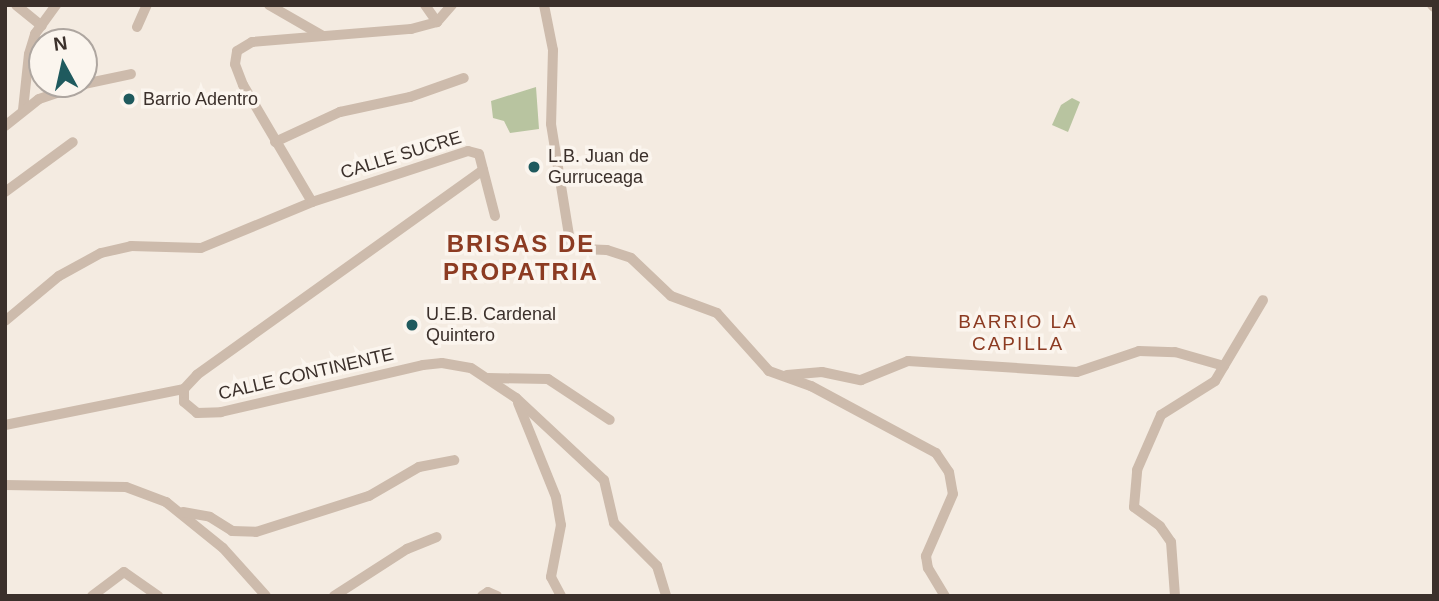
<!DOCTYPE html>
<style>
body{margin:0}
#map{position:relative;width:1439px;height:601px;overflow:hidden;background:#f4ebe1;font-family:Arial,sans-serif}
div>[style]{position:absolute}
.green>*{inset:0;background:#b8c4a0}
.street>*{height:10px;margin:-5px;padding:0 5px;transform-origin:5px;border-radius:5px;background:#cdbbac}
.dots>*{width:19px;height:19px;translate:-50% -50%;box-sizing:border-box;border:4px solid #fbf5ee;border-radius:50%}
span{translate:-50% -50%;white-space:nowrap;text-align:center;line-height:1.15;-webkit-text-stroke:7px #fbf5ee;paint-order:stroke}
.poi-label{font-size:18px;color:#3b302b}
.left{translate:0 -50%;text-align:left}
.street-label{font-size:18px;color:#3b302b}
.neighbourhood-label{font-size:19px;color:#8c3b22;letter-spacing:2px}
.district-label{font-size:24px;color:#8c3b22;font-weight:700;letter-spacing:2px}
.frame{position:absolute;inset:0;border:7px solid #3b302b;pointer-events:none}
.north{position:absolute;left:28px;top:28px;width:70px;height:70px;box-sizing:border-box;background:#fbf5ee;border:2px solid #aea6a0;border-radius:50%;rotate:352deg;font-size:19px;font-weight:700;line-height:28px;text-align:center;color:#3b302b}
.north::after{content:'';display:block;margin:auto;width:24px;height:32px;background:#1f5a5e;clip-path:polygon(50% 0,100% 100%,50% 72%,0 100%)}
</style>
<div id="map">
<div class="green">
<div style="clip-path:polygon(536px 87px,539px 129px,510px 133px,504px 121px,493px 118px,491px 101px)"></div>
<div style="clip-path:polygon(1072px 98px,1080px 102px,1068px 132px,1052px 125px,1061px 105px)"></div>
</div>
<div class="street">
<div style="left:16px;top:5px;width:33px;rotate:39deg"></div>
<div style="left:269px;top:5px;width:62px;rotate:29.9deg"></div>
<div style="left:425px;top:5px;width:21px;rotate:55deg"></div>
<div style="left:544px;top:5px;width:46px;rotate:78.7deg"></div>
<div style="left:553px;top:50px;width:74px;rotate:91.5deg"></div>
<div style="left:551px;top:124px;width:119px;rotate:80.8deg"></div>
<div style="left:570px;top:241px;width:14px;rotate:36deg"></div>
<div style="left:581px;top:249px;width:26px;rotate:2deg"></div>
<div style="left:607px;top:250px;width:25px;rotate:18deg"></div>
<div style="left:631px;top:258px;width:55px;rotate:43.5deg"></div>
<div style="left:671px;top:296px;width:49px;rotate:20.3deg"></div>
<div style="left:717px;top:313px;width:78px;rotate:48.1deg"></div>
<div style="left:769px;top:371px;width:45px;rotate:19.7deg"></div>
<div style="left:811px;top:386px;width:142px;rotate:28.2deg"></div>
<div style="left:936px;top:453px;width:23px;rotate:56deg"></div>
<div style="left:949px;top:472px;width:22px;rotate:80deg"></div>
<div style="left:953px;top:494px;width:68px;rotate:113.5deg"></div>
<div style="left:926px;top:556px;width:12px;rotate:81deg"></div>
<div style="left:928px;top:568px;width:33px;rotate:59deg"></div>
<div style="left:1432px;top:5px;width:3px;rotate:45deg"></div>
<div style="left:137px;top:27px;width:24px;rotate:-66deg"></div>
<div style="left:84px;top:84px;width:48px;rotate:-12deg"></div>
<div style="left:23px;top:110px;width:56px;rotate:-83.9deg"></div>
<div style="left:29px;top:54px;width:21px;rotate:-73deg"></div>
<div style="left:35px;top:34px;width:36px;rotate:-54deg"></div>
<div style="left:5px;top:126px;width:43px;rotate:-38.5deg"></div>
<div style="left:39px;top:99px;width:46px;rotate:-18.8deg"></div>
<div style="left:275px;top:142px;width:72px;rotate:-24.8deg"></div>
<div style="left:340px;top:112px;width:72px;rotate:-12.1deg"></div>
<div style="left:410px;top:97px;width:57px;rotate:-19.4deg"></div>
<div style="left:483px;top:170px;width:352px;rotate:144.4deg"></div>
<div style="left:197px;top:375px;width:19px;rotate:133deg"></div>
<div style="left:184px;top:389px;width:13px;rotate:90deg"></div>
<div style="left:184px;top:402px;width:17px;rotate:40deg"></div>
<div style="left:197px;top:413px;width:24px;rotate:-2deg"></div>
<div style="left:221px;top:412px;width:207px;rotate:-13.1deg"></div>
<div style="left:423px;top:365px;width:19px;rotate:-6deg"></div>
<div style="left:442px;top:363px;width:29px;rotate:10deg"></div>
<div style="left:471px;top:368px;width:54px;rotate:33.7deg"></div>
<div style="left:516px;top:398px;width:120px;rotate:43deg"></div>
<div style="left:604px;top:480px;width:44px;rotate:76.9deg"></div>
<div style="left:614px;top:523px;width:61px;rotate:45deg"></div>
<div style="left:657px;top:566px;width:31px;rotate:73deg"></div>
<div style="left:5px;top:192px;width:84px;rotate:-36.3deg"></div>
<div style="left:312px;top:202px;width:136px;rotate:-120.5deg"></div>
<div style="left:243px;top:85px;width:22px;rotate:-111deg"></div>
<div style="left:235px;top:64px;width:13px;rotate:-81deg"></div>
<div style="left:237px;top:51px;width:17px;rotate:-31deg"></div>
<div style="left:252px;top:42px;width:160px;rotate:-4.7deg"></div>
<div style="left:411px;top:29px;width:27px;rotate:-15deg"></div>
<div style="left:437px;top:22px;width:23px;rotate:-49deg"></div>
<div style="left:5px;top:321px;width:70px;rotate:-39.8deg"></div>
<div style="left:59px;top:276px;width:48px;rotate:-28.7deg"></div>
<div style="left:101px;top:253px;width:31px;rotate:-13deg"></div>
<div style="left:131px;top:246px;width:70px;rotate:1.6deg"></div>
<div style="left:201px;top:248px;width:120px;rotate:-22.5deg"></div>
<div style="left:312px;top:202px;width:164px;rotate:-18.1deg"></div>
<div style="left:468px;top:151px;width:11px;rotate:15deg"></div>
<div style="left:479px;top:154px;width:64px;rotate:75.5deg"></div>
<div style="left:787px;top:375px;width:35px;rotate:-5deg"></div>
<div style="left:822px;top:372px;width:40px;rotate:12deg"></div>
<div style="left:861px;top:380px;width:51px;rotate:-22deg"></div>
<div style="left:908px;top:361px;width:169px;rotate:3.7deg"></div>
<div style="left:1077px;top:372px;width:65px;rotate:-18.7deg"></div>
<div style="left:1139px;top:351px;width:36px;rotate:2deg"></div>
<div style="left:1175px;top:352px;width:51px;rotate:15.9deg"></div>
<div style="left:488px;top:378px;width:60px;rotate:1deg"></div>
<div style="left:548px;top:379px;width:74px;rotate:33.5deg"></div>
<div style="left:518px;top:403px;width:101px;rotate:68deg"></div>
<div style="left:556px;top:497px;width:28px;rotate:80deg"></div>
<div style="left:561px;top:525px;width:53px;rotate:100.9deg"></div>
<div style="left:551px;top:577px;width:21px;rotate:62deg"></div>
<div style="left:5px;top:425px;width:183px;rotate:-11.4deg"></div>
<div style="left:5px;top:485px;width:121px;rotate:0.9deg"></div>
<div style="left:126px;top:487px;width:43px;rotate:20.6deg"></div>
<div style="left:166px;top:502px;width:73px;rotate:38.9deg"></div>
<div style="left:223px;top:548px;width:64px;rotate:48.1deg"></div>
<div style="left:183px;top:512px;width:27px;rotate:10deg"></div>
<div style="left:210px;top:517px;width:26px;rotate:32deg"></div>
<div style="left:232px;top:531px;width:24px;rotate:2deg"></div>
<div style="left:256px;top:532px;width:119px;rotate:-17.7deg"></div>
<div style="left:369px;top:496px;width:58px;rotate:-30.1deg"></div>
<div style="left:419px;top:467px;width:36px;rotate:-11deg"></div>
<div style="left:92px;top:596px;width:40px;rotate:-37deg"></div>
<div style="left:124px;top:572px;width:42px;rotate:35.2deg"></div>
<div style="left:334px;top:596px;width:87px;rotate:-32.8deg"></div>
<div style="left:407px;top:549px;width:32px;rotate:-22deg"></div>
<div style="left:482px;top:596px;width:7px;rotate:-34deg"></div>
<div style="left:488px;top:592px;width:10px;rotate:24deg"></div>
<div style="left:1175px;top:596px;width:54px;rotate:-94.2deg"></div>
<div style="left:1171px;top:542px;width:19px;rotate:-125deg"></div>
<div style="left:1160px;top:526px;width:32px;rotate:-144deg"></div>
<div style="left:1134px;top:507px;width:37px;rotate:-85deg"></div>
<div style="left:1137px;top:470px;width:60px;rotate:-66.4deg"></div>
<div style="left:1161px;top:415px;width:64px;rotate:-32.2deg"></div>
<div style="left:1215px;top:381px;width:94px;rotate:-59.3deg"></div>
</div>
<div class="dots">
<div style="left:129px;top:99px;background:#1f5a5e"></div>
<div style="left:534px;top:167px;background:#1f5a5e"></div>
<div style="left:412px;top:325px;background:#1f5a5e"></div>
</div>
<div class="poi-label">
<span class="left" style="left:143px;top:99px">Barrio Adentro</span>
<span class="left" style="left:548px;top:167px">L.B. Juan de<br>Gurruceaga</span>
<span class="left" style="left:426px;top:325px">U.E.B. Cardenal<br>Quintero</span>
</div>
<div class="street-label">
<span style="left:401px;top:155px;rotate:-17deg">CALLE SUCRE</span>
<span style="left:306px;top:374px;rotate:-13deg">CALLE CONTINENTE</span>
</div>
<div class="neighbourhood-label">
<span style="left:1018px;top:333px">BARRIO LA<br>CAPILLA</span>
</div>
<div class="district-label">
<span style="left:521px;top:258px">BRISAS DE<br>PROPATRIA</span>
</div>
<div class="frame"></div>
<div class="north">N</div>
</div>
